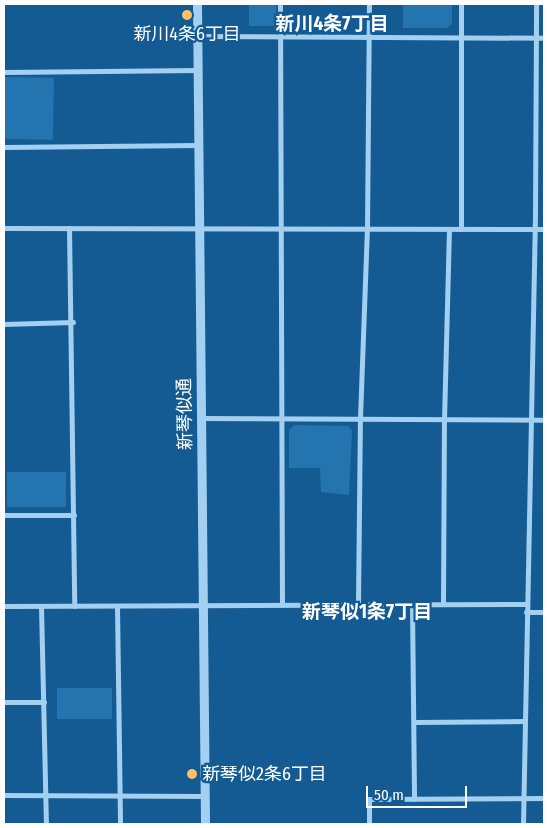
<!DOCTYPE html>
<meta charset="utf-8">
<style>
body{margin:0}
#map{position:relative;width:548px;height:828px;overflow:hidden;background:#155b93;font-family:"Fira Sans Condensed","Noto Sans JP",sans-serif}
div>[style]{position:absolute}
.green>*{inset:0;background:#2474af;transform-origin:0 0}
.minor>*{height:5px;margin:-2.5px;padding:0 2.5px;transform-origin:2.5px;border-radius:2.5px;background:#a3d0f1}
.tertiary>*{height:9px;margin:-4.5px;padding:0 4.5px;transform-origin:4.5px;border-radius:4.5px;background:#a3d0f1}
.dots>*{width:14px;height:14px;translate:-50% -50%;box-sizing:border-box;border:2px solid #155b93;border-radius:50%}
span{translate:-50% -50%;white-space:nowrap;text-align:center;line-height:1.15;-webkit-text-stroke:4.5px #155b93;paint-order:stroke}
.poi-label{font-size:18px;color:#fff}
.left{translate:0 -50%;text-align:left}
.street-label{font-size:18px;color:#fff}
.neighbourhood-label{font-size:19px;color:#fff;font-weight:700}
.frame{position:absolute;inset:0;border:5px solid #fff;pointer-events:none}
.scale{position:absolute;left:366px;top:786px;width:101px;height:22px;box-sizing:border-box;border:2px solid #fff;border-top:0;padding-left:6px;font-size:15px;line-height:18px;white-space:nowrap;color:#fff;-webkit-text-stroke:4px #155b93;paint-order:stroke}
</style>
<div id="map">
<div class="green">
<div style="left:249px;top:4px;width:27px;height:22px"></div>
<div style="clip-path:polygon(403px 4px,452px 4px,452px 24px,447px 28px,403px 28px)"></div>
<div style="left:4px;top:77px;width:50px;height:62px;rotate:1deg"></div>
<div style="clip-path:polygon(294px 425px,348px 426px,352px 431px,349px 495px,321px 492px,320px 468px,289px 468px,289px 430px)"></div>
<div style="left:66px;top:472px;width:35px;height:59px;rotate:90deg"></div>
<div style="left:112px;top:688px;width:31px;height:55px;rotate:90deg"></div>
</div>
<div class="minor">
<div style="left:280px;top:4px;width:600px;rotate:89.81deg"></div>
<div style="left:198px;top:36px;width:346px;rotate:0.3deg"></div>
<div style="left:4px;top:72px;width:194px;rotate:-0.6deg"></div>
<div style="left:4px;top:147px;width:194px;rotate:-0.6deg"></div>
<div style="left:4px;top:228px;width:540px;rotate:0.11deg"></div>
<div style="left:69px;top:228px;width:378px;rotate:89.2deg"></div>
<div style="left:461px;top:229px;width:225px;rotate:-90deg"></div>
<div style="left:4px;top:324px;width:69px;rotate:-1.7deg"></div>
<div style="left:201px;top:418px;width:343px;rotate:0.3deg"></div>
<div style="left:4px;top:515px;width:70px"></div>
<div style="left:358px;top:604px;width:186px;rotate:-89.4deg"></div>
<div style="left:360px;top:418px;width:189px;rotate:-87.9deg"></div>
<div style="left:367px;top:229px;width:225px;rotate:-89.5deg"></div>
<div style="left:412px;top:604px;width:195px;rotate:89.4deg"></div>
<div style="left:443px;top:604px;width:184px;rotate:-89.7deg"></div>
<div style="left:444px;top:420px;width:191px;rotate:-88.5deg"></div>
<div style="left:4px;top:606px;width:523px;rotate:-0.22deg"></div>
<div style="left:41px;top:606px;width:218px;rotate:88.7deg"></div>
<div style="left:117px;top:606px;width:218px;rotate:89.2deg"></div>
<div style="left:526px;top:612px;width:18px"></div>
<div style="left:4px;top:702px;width:40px"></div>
<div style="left:415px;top:722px;width:109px;rotate:-0.5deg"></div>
<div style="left:4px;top:795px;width:200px;rotate:0.3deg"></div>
<div style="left:369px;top:824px;width:25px;rotate:-90deg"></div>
<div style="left:369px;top:799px;width:175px;rotate:-0.3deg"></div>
<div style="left:523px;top:824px;width:611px;rotate:-88.87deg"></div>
<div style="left:535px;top:213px;width:209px;rotate:-89.7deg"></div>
</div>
<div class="tertiary">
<div style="left:197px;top:4px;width:820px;rotate:89.44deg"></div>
</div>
<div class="dots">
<div style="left:187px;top:15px;background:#ffbf64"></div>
<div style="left:192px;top:774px;background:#ffbf64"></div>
</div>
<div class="poi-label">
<span style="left:187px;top:34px">新川4条6丁目</span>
<span class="left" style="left:202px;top:774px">新琴似2条6丁目</span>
</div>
<div class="street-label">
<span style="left:185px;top:414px;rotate:-91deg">新琴似通</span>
</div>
<div class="neighbourhood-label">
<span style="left:332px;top:24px">新川4条7丁目</span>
<span style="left:367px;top:612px">新琴似1条7丁目</span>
</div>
<div class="frame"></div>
<div class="scale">50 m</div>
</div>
